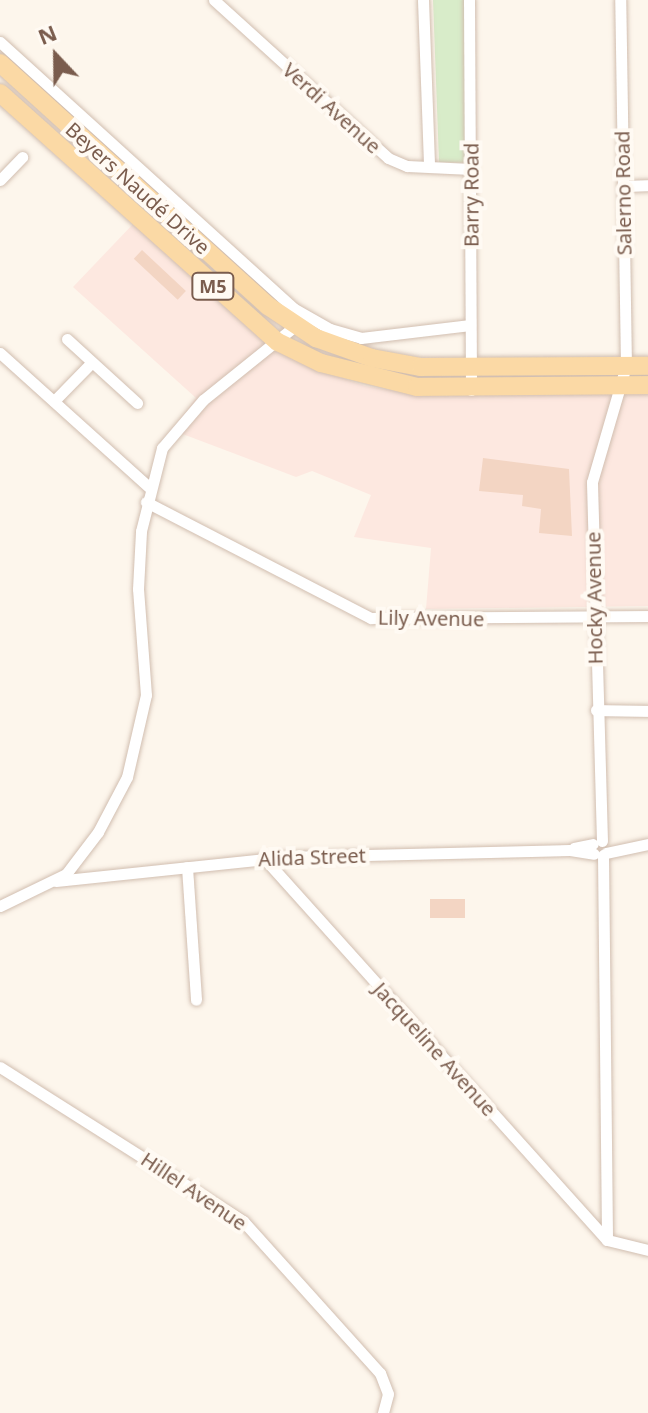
<!DOCTYPE html>
<meta charset="utf-8">
<style>
body{margin:0}
#map{position:relative;width:648px;height:1413px;overflow:hidden;background:#fdf6ec;font-family:"Noto Sans",sans-serif}
div>[style]{position:absolute}
.commercial>*{inset:0;background:#fde8e0}
.green>*{inset:0;background:#d8ecc9}
.building>*{inset:0;background:#f3d5c3;transform-origin:0 0}
.roads{filter:drop-shadow(0 0 2px #d1beb0) drop-shadow(0 0 2px #d1beb0)}
.minor>*{height:11px;margin:-5.5px;padding:0 5.5px;transform-origin:5.5px;border-radius:5.5px;background:#fff}
.primary>*{height:18px;margin:-9px;padding:0 9px;transform-origin:9px;border-radius:9px;background:#fbd9a5}
span{translate:-50% -50%;white-space:nowrap;text-align:center;line-height:1.15;-webkit-text-stroke:8px #fffaf3;paint-order:stroke}
.shield-label span{padding:2px 6px;background:#fffaf3;border:2px solid;border-radius:6px;-webkit-text-stroke-width:0}
.shield-label{font-size:18px;color:#7a5c4d;font-weight:700}
.street-label{font-size:20px;color:#7a5c4d}
.north{position:absolute;left:16px;top:16px;width:80px;height:80px;-webkit-text-stroke:6px #fffaf3;paint-order:stroke;rotate:338deg;font-size:22px;font-weight:700;line-height:32px;text-align:center;color:#7a5c4d}
.north::after{content:'';display:block;margin:auto;width:28px;height:36px;background:#7a5c4d;clip-path:polygon(50% 0,100% 100%,50% 72%,0 100%)}
</style>
<div id="map">
<div class="commercial">
<div style="clip-path:polygon(134px 223px,331px 374px,365px 386px,426px 396px,648px 391px,648px 606px,426px 609px,431px 548px,354px 537px,371px 495px,312px 471px,296px 477px,172px 430px,196px 398px,73px 287px)"></div>
</div>
<div class="green">
<div style="clip-path:polygon(433px 0,472px 0,472px 163px,439px 162px)"></div>
</div>
<div class="building">
<div style="left:142px;top:250px;width:60px;height:12px;rotate:43deg"></div>
<div style="clip-path:polygon(483px 458px,569px 469px,572px 536px,539px 533px,541px 509px,522px 506px,523px 495px,479px 491px)"></div>
<div style="left:465px;top:899px;width:19px;height:35px;rotate:90deg"></div>
</div>
<div class="roads">
<div class="minor">
<div style="left:214px;top:0;width:235px;rotate:42.2deg"></div>
<div style="left:388px;top:158px;width:21px;rotate:23deg"></div>
<div style="left:407px;top:166px;width:64px;rotate:2.7deg"></div>
<div style="left:423px;top:0;width:166px;rotate:87.9deg"></div>
<div style="left:469px;top:0;width:390px;rotate:89.7deg"></div>
<div style="left:0;top:42px;width:396px;rotate:42.2deg"></div>
<div style="left:293px;top:308px;width:43px;rotate:29.6deg"></div>
<div style="left:330px;top:329px;width:32px;rotate:16deg"></div>
<div style="left:361px;top:338px;width:110px;rotate:-6.8deg"></div>
<div style="left:0;top:180px;width:32px;rotate:-46deg"></div>
<div style="left:623px;top:186px;width:25px;rotate:-2deg"></div>
<div style="left:67px;top:339px;width:95px;rotate:42.4deg"></div>
<div style="left:0;top:353px;width:200px;rotate:42deg"></div>
<div style="left:54px;top:401px;width:54px;rotate:-45.7deg"></div>
<div style="left:146px;top:502px;width:253px;rotate:27.3deg"></div>
<div style="left:371px;top:618px;width:277px;rotate:-0.4deg"></div>
<div style="left:596px;top:710px;width:52px;rotate:1.1deg"></div>
<div style="left:602px;top:841px;width:359px;rotate:-91.6deg"></div>
<div style="left:592px;top:482px;width:121px;rotate:-73.7deg"></div>
<div style="left:626px;top:366px;width:366px;rotate:-90.9deg"></div>
<div style="left:574px;top:848px;width:19px;rotate:-12deg"></div>
<div style="left:606px;top:853px;width:43px;rotate:-12.1deg"></div>
<div style="left:603px;top:855px;width:385px;rotate:89.4deg"></div>
<div style="left:264px;top:858px;width:513px;rotate:48.08deg"></div>
<div style="left:607px;top:1240px;width:42px;rotate:13.7deg"></div>
<div style="left:187px;top:867px;width:133px;rotate:86.1deg"></div>
<div style="left:56px;top:881px;width:230px;rotate:-6deg"></div>
<div style="left:285px;top:857px;width:285px;rotate:-1.4deg"></div>
<div style="left:570px;top:850px;width:24px;rotate:9deg"></div>
<div style="left:0;top:906px;width:73px;rotate:-25.9deg"></div>
<div style="left:66px;top:874px;width:53px;rotate:-52.7deg"></div>
<div style="left:98px;top:832px;width:62px;rotate:-62.2deg"></div>
<div style="left:127px;top:777px;width:84px;rotate:-77deg"></div>
<div style="left:146px;top:695px;width:106px;rotate:-94.3deg"></div>
<div style="left:138px;top:589px;width:58px;rotate:-87deg"></div>
<div style="left:141px;top:531px;width:86px;rotate:-75.8deg"></div>
<div style="left:162px;top:448px;width:63px;rotate:-49.5deg"></div>
<div style="left:203px;top:400px;width:118px;rotate:-38.8deg"></div>
<div style="left:0;top:1067px;width:288px;rotate:32.4deg"></div>
<div style="left:243px;top:1221px;width:205px;rotate:48deg"></div>
<div style="left:380px;top:1373px;width:22px;rotate:69deg"></div>
<div style="left:388px;top:1394px;width:20px;rotate:105deg"></div>
</div>
<div class="primary">
<div style="left:0;top:63px;width:362px;rotate:42.2deg"></div>
<div style="left:268px;top:306px;width:58px;rotate:33.7deg"></div>
<div style="left:316px;top:338px;width:59px;rotate:19.7deg"></div>
<div style="left:372px;top:358px;width:50px;rotate:10.4deg"></div>
<div style="left:421px;top:367px;width:227px;rotate:-0.3deg"></div>
<div style="left:0;top:93px;width:373px;rotate:41.9deg"></div>
<div style="left:278px;top:342px;width:48px;rotate:26deg"></div>
<div style="left:321px;top:363px;width:99px;rotate:14deg"></div>
<div style="left:417px;top:387px;width:231px;rotate:-0.5deg"></div>
</div>
</div>
<div class="shield-label">
<span style="left:213px;top:286px">M5</span>
</div>
<div class="street-label">
<span style="left:332px;top:108px;rotate:42deg">Verdi Avenue</span>
<span style="left:138px;top:188px;rotate:42deg">Beyers Naudé Drive</span>
<span style="left:623px;top:193px;rotate:-91deg">Salerno Road</span>
<span style="left:471px;top:195px;rotate:-90deg">Barry Road</span>
<span style="left:594px;top:598px;rotate:-91deg">Hocky Avenue</span>
<span style="left:431px;top:618px;rotate:1deg">Lily Avenue</span>
<span style="left:312px;top:857px;rotate:-2deg">Alida Street</span>
<span style="left:435px;top:1049px;rotate:48deg">Jacqueline Avenue</span>
<span style="left:194px;top:1191px;rotate:34deg">Hillel Avenue</span>
</div>
<div class="north">N</div>
</div>
